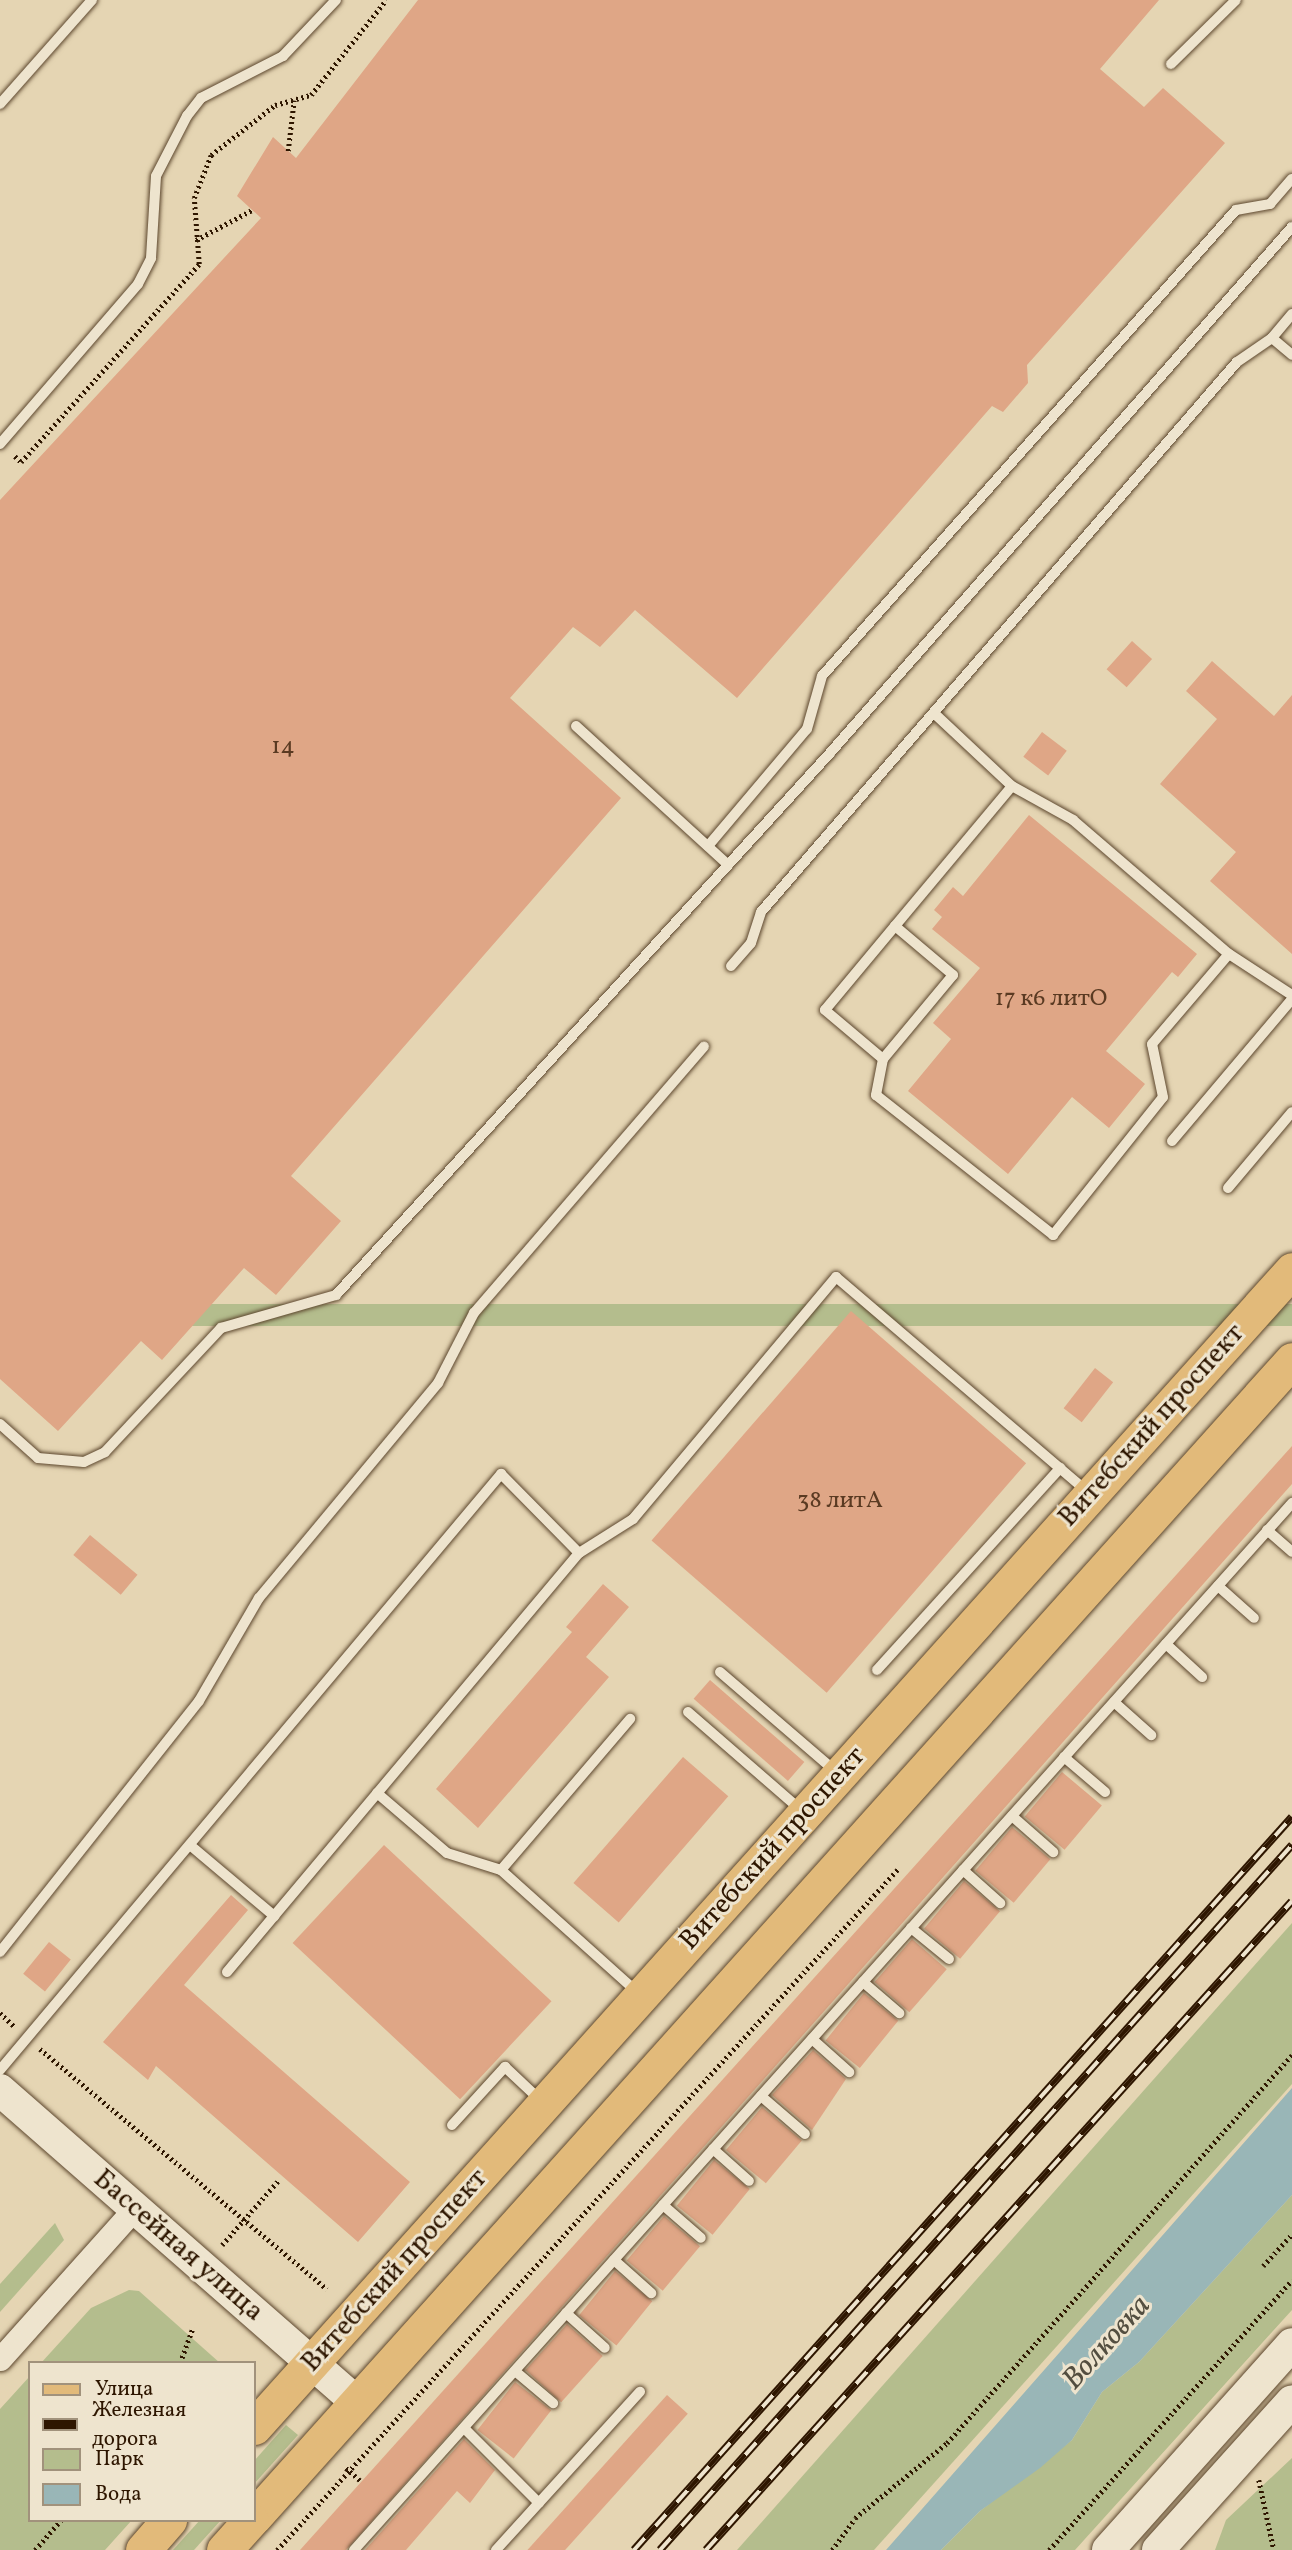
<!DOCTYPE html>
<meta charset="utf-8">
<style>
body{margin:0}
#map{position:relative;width:1292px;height:2550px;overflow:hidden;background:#e5d5b3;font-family:Vollkorn,serif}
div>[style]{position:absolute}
.green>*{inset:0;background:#b4bd8d;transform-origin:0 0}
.water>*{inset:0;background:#99b6b7}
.building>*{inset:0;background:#dfa686;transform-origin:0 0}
.path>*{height:4.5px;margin-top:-2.25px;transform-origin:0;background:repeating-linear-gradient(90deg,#2e1600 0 2px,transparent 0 5.5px)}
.roads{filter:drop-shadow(0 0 2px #5c462d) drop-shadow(0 0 2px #5c462d)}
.lane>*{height:10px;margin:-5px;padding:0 5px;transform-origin:5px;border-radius:5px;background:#eee4ce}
.street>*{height:23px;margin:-11.5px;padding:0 11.5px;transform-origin:11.5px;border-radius:11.5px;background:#eee4ce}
.secondary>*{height:32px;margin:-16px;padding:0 16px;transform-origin:16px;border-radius:16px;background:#eee4ce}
.primary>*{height:35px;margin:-17.5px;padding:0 17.5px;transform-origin:17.5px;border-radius:17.5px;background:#e2ba7a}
.rail>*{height:8px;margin-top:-4px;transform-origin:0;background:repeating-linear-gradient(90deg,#eee4ce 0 16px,#2e1600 0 32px);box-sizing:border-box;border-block:2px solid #2e1600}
span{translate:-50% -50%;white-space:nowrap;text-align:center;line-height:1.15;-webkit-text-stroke:6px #eee4ce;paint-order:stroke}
.number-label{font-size:24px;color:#5a3a22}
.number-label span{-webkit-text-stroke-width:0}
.street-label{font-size:28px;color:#2e1600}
.water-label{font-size:30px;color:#534e40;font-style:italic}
.legend{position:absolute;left:28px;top:2361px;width:228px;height:161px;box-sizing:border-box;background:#eee4ce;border:2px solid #a1927c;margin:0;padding:9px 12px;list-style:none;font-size:21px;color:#2e1600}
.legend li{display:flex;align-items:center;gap:14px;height:35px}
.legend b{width:35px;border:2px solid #a1927c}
</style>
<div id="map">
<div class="green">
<div style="left:1292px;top:1304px;width:22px;height:1390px;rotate:90deg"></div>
<div style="clip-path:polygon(1292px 1923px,1292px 2084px,874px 2550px,737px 2550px)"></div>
<div style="clip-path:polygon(1292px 2195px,1292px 2310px,1075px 2550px,941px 2550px,980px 2511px,1072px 2440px,1102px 2392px,1139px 2362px)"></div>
<div style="clip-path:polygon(55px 2223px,64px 2240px,0 2312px,0 2284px)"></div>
<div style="clip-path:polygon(129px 2290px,139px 2291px,220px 2363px,41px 2363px,91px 2308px)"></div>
<div style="clip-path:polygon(30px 2376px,30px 2520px,132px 2520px,105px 2550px,0 2550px,0 2409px)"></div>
<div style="clip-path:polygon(286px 2425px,298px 2435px,254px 2484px,254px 2461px)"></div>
<div style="clip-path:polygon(1292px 2458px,1292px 2550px,1215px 2550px,1226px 2520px)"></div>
<div style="clip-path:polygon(200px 2520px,221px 2520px,194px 2550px,173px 2550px)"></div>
</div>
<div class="water">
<div style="clip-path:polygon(1292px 2088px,1292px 2195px,1139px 2362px,1102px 2392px,1072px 2440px,1040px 2468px,980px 2511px,941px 2550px,886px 2550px)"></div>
</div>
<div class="building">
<div style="clip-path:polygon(418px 0,1159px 0,1100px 69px,1144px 107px,1163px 88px,1225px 143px,1027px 365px,1028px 383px,1003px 412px,992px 406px,737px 698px,635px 610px,600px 647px,573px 627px,510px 698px,621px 798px,291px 1176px,341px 1221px,276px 1295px,244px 1268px,162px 1360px,141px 1341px,58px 1431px,0 1379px,0 500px,261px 218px,237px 196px,273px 137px,296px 158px)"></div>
<div style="left:1132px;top:641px;width:27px;height:38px;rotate:42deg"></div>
<div style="clip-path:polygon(1212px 661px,1274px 716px,1292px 695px,1292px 954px,1210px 881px,1236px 852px,1160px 784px,1217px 719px,1186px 691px)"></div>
<div style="left:1042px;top:732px;width:31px;height:31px;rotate:37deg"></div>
<div style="clip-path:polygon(1029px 815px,1197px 954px,1178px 977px,1172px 972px,1106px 1051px,1145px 1084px,1109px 1128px,1072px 1097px,1008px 1174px,908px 1091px,951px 1039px,933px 1023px,980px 968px,932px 929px,942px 917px,934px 910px,953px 887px,963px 896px)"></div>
<div style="left:851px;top:1311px;width:232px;height:304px;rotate:41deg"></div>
<div style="left:1095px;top:1368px;width:23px;height:51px;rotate:38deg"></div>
<div style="clip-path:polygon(1292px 1446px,1292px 1484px,346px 2550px,300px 2550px)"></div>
<div style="left:90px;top:1535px;width:62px;height:26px;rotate:40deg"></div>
<div style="clip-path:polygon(603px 1584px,629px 1607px,586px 1657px,609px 1677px,478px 1828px,436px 1789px,572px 1632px,566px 1627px)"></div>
<div style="left:710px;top:1680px;width:125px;height:25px;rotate:41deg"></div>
<div style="left:683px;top:1757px;width:60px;height:167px;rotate:41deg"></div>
<div style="left:1062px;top:1772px;width:52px;height:58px;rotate:40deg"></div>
<div style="left:1012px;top:1827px;width:50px;height:57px;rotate:40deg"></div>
<div style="left:384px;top:1845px;width:229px;height:134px;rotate:43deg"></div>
<div style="left:964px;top:1881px;width:47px;height:62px;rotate:40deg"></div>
<div style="clip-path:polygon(231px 1895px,248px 1910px,184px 1985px,410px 2182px,358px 2242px,156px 2066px,148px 2080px,103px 2042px)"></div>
<div style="left:912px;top:1939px;width:46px;height:57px;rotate:41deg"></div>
<div style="left:49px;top:1942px;width:28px;height:41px;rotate:39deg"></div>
<div style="left:864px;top:1993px;width:44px;height:61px;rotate:39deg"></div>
<div style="clip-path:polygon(813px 2050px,846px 2079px,812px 2130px,772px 2095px)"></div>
<div style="left:762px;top:2107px;width:52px;height:56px;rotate:40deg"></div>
<div style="left:714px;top:2160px;width:46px;height:59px;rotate:39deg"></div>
<div style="left:664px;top:2216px;width:47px;height:58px;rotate:40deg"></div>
<div style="left:615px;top:2271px;width:48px;height:57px;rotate:39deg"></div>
<div style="left:567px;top:2324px;width:48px;height:62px;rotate:42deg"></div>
<div style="left:515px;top:2382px;width:46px;height:61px;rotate:38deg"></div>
<div style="left:667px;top:2395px;width:28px;height:211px;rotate:42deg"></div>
<div style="clip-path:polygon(464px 2439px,495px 2470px,470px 2503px,457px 2491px,406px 2550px,365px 2550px)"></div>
</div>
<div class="path">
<div style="left:288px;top:151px;width:51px;rotate:-83.3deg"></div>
<div style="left:196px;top:240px;width:64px;rotate:-28.2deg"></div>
<div style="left:15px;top:456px;width:8px;rotate:45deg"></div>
<div style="left:21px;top:462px;width:266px;rotate:-48deg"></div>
<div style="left:199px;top:264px;width:66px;rotate:-94.3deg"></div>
<div style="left:194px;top:198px;width:46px;rotate:-68.4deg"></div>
<div style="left:211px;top:155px;width:81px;rotate:-38deg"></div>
<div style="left:275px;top:105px;width:37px;rotate:-16deg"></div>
<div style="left:311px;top:95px;width:121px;rotate:-51.7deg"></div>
<div style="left:0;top:2013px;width:21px;rotate:43deg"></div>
<div style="left:40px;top:2049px;width:374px;rotate:39.9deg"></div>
<div style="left:222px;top:2245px;width:85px;rotate:-48.8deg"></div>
<div style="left:1263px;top:2266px;width:43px;rotate:-47.8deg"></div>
<div style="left:180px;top:2363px;width:38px;rotate:-70deg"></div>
<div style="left:346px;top:2468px;width:20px;rotate:41deg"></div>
<div style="left:1259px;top:2480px;width:72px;rotate:77.9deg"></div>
<div style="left:35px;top:2550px;width:40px;rotate:-49deg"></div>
<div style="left:277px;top:2550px;width:922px;rotate:-47.64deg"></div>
<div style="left:832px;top:2550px;width:39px;rotate:-54deg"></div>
<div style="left:855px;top:2518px;width:119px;rotate:-39.2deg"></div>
<div style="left:947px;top:2443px;width:519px;rotate:-48.36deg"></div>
<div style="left:1049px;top:2550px;width:363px;rotate:-48deg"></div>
</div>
<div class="roads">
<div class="lane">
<div style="left:1171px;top:64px;width:91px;rotate:-44.6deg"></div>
<div style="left:0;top:104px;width:139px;rotate:-48.5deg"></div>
<div style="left:1292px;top:314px;width:31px;rotate:130deg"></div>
<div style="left:1272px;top:338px;width:26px;rotate:40deg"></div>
<div style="left:0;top:444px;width:211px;rotate:-49.2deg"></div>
<div style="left:138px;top:284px;width:29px;rotate:-63deg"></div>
<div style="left:151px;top:258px;width:82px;rotate:-86.5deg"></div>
<div style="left:156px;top:176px;width:68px;rotate:-62.7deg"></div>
<div style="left:187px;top:116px;width:23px;rotate:-52deg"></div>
<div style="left:201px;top:98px;width:92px;rotate:-27.1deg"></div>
<div style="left:283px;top:56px;width:77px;rotate:-46.6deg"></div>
<div style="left:936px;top:715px;width:104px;rotate:43.1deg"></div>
<div style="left:576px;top:726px;width:206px;rotate:42.4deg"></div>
<div style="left:708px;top:846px;width:153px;rotate:-49.8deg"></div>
<div style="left:807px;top:729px;width:55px;rotate:-74.2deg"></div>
<div style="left:822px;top:676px;width:623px;rotate:-48.38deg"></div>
<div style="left:1236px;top:210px;width:35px;rotate:-10deg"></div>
<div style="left:1270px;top:204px;width:33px;rotate:-49deg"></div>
<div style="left:895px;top:926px;width:182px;rotate:-50.1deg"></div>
<div style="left:1012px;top:786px;width:70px;rotate:29.1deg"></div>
<div style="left:1073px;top:820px;width:206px;rotate:40.7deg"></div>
<div style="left:1229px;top:954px;width:75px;rotate:33.1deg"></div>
<div style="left:731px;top:966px;width:30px;rotate:-49deg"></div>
<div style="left:751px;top:943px;width:33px;rotate:-72deg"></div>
<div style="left:761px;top:912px;width:727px;rotate:-49.13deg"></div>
<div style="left:1237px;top:362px;width:42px;rotate:-34.4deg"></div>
<div style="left:883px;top:1059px;width:76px;rotate:-139.8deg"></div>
<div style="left:825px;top:1010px;width:109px;rotate:-50.2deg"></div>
<div style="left:895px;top:926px;width:76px;rotate:40.2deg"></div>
<div style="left:953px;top:975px;width:109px;rotate:129.8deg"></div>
<div style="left:883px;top:1059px;width:37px;rotate:101deg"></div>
<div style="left:876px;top:1095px;width:226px;rotate:38.3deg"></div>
<div style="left:1053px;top:1235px;width:176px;rotate:-51.4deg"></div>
<div style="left:1163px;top:1097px;width:54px;rotate:-101.7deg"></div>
<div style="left:1152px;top:1044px;width:118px;rotate:-49.5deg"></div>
<div style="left:1172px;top:1141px;width:186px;rotate:-49.8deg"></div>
<div style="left:1228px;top:1188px;width:99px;rotate:-49.9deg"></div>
<div style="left:0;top:1424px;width:51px;rotate:41.8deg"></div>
<div style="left:38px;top:1458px;width:46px;rotate:5deg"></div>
<div style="left:84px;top:1462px;width:23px;rotate:-25deg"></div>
<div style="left:105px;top:1452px;width:170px;rotate:-46.9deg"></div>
<div style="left:221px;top:1328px;width:120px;rotate:-16deg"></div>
<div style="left:336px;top:1295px;width:733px;rotate:-47.65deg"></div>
<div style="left:830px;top:753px;width:700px;rotate:-48.71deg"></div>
<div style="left:1267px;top:1530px;width:33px;rotate:41deg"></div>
<div style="left:1218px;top:1586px;width:48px;rotate:41.6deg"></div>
<div style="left:1166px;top:1644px;width:49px;rotate:42.5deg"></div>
<div style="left:877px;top:1670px;width:273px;rotate:-47.8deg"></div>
<div style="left:720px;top:1672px;width:152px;rotate:40.7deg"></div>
<div style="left:1114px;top:1702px;width:50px;rotate:41.7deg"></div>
<div style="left:688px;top:1712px;width:151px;rotate:41deg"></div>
<div style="left:1064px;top:1757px;width:54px;rotate:40.5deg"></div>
<div style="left:377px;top:1793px;width:92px;rotate:40.6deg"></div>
<div style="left:447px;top:1853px;width:57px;rotate:17.5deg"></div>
<div style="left:501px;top:1870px;width:184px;rotate:41.9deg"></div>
<div style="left:1012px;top:1816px;width:55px;rotate:41.3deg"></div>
<div style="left:191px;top:1846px;width:109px;rotate:40.1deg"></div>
<div style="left:501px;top:1870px;width:199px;rotate:-49.5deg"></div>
<div style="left:963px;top:1870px;width:50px;rotate:41.7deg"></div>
<div style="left:911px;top:1928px;width:49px;rotate:39.2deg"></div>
<div style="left:0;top:1952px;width:320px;rotate:-51.6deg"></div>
<div style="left:199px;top:1701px;width:119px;rotate:-59.8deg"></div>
<div style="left:259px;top:1598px;width:280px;rotate:-50.2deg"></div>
<div style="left:438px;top:1383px;width:79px;rotate:-62.8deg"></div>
<div style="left:474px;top:1313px;width:352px;rotate:-49.2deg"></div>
<div style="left:227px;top:1972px;width:547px;rotate:-49.97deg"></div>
<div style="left:863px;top:1982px;width:48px;rotate:40.7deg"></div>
<div style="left:812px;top:2039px;width:50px;rotate:41.7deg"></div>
<div style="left:0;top:2070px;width:779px;rotate:-49.95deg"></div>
<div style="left:501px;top:1474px;width:111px;rotate:45.4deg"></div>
<div style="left:579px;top:1553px;width:64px;rotate:-32.2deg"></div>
<div style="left:633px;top:1519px;width:316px;rotate:-50deg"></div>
<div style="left:836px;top:1277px;width:333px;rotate:40.5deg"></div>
<div style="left:761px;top:2096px;width:58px;rotate:40.8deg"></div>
<div style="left:452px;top:2125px;width:79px;rotate:-47.6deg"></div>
<div style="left:505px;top:2067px;width:48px;rotate:43.3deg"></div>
<div style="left:713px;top:2149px;width:48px;rotate:41.6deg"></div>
<div style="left:663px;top:2205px;width:50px;rotate:41deg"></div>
<div style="left:614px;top:2260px;width:50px;rotate:41.7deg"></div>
<div style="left:566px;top:2313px;width:52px;rotate:41.9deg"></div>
<div style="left:515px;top:2371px;width:50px;rotate:40.1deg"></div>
<div style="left:464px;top:2428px;width:106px;rotate:45deg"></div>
<div style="left:354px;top:2550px;width:1406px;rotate:-48.14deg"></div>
<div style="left:496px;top:2550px;width:214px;rotate:-47.7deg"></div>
</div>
<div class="street">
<div style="left:0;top:2359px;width:203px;rotate:-48.2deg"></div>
</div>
<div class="secondary">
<div style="left:0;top:2090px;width:474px;rotate:41.2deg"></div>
<div style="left:1108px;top:2550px;width:276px;rotate:-48.2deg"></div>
<div style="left:1158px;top:2550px;width:200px;rotate:-48deg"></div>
</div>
<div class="primary">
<div style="left:254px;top:2427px;width:1554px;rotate:-48.1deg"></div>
<div style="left:254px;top:2517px;width:1554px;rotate:-48.1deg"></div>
<div style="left:143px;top:2550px;width:40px;rotate:-49deg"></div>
<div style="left:224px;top:2550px;width:40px;rotate:-48deg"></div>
</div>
</div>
<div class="rail">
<div style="left:634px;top:2550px;width:985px;rotate:-48.09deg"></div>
<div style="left:660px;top:2550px;width:947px;rotate:-48.13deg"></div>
<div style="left:706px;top:2550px;width:874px;rotate:-47.92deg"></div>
</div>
<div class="number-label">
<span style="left:283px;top:748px">14</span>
<span style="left:1051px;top:1000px">17 к6 литО</span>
<span style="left:840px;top:1502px">38 литА</span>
</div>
<div class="street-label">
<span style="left:1152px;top:1426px;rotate:-48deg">Витебский проспект</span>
<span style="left:773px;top:1849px;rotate:-48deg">Витебский проспект</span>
<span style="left:178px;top:2246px;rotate:41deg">Бассейная улица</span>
<span style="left:395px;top:2271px;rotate:-48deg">Витебский проспект</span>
</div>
<div class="water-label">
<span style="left:1107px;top:2343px;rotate:-48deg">Волковка</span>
</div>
<ul class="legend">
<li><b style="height:9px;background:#e2ba7a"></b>Улица</li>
<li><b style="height:9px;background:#2e1600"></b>Железная дорога</li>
<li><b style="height:19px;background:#b4bd8d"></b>Парк</li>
<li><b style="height:19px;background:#99b6b7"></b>Вода</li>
</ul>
</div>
